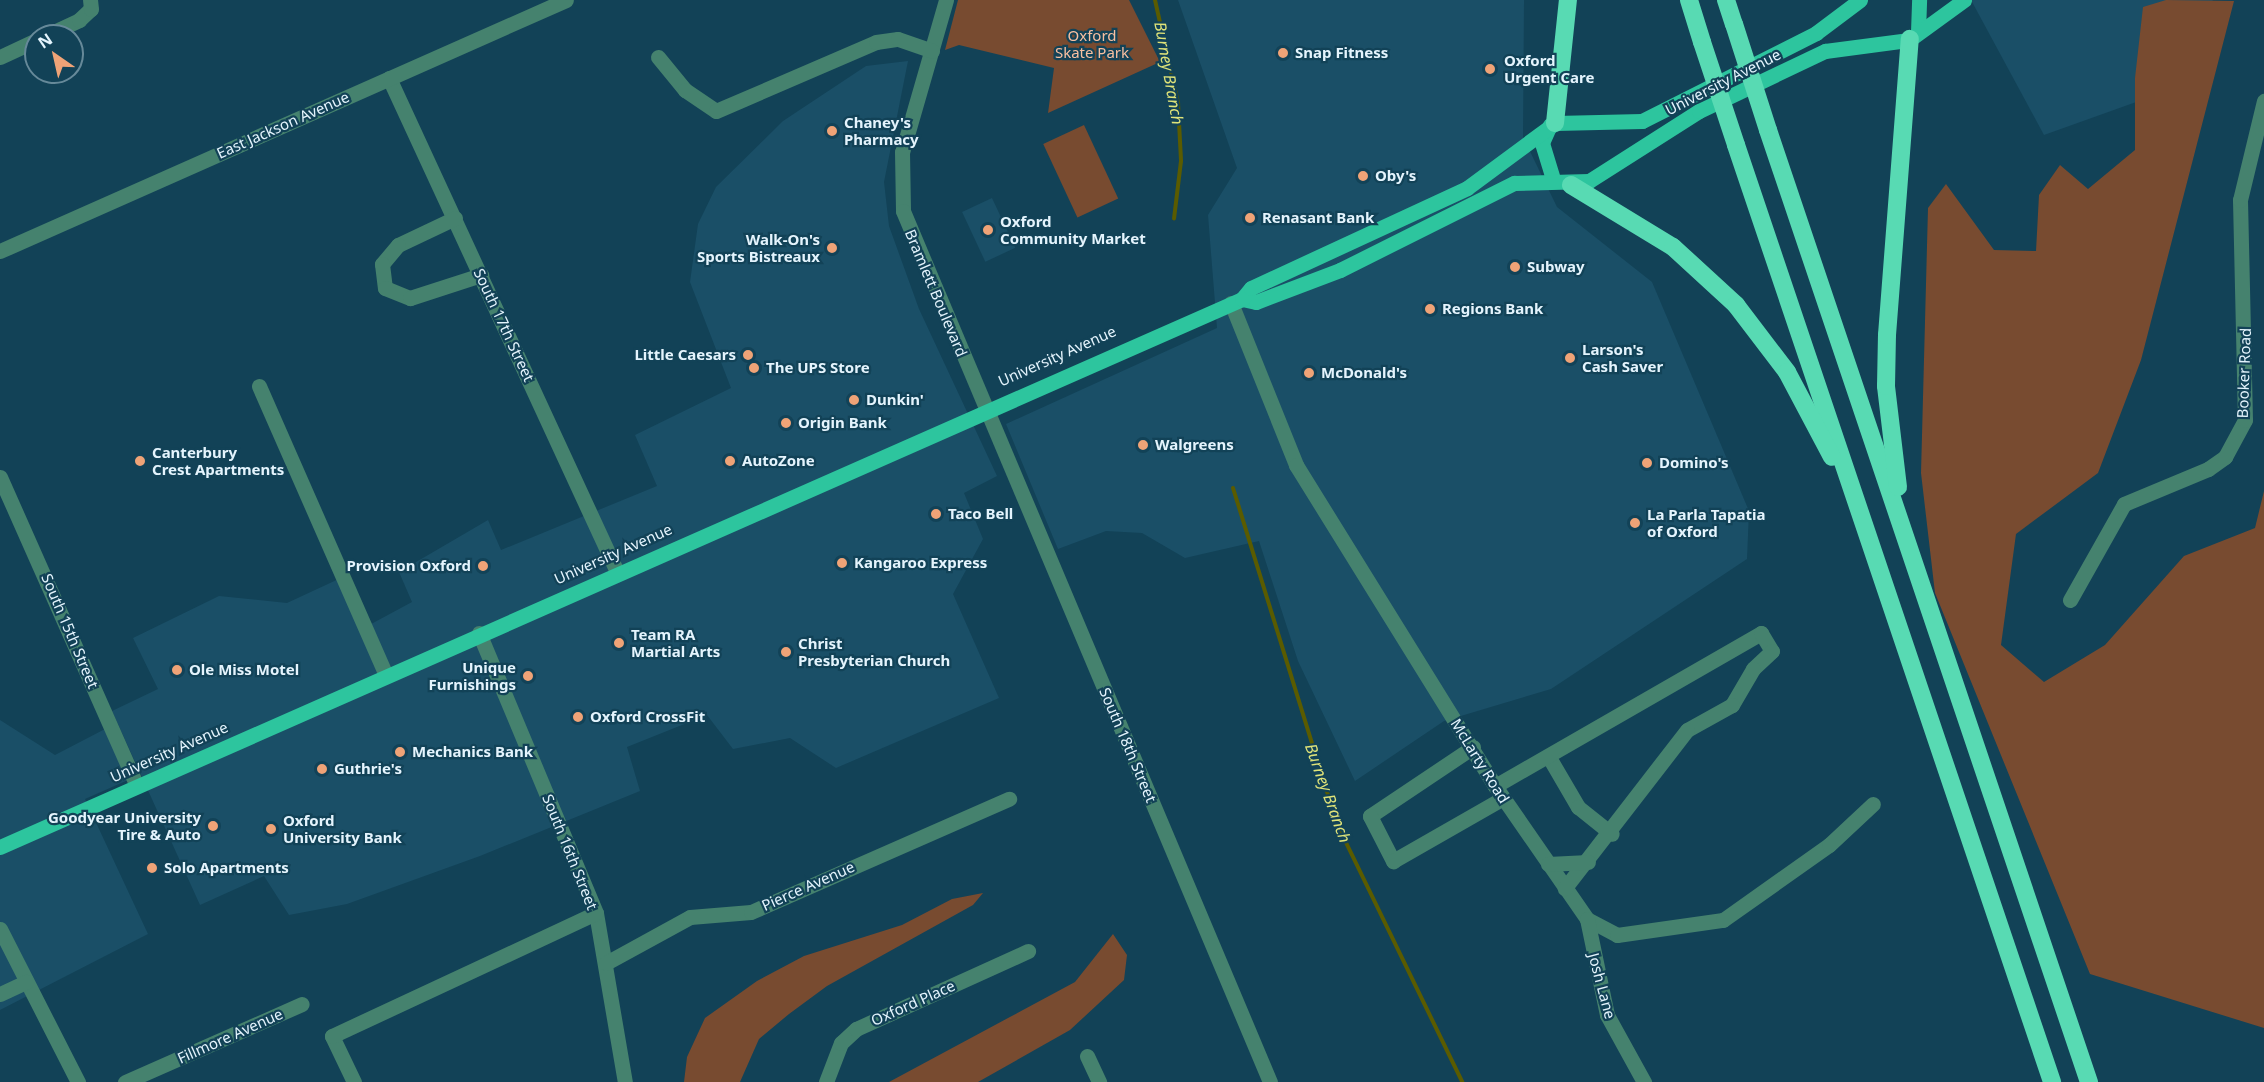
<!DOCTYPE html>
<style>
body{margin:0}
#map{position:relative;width:2264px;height:1082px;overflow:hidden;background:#124257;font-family:"Noto Sans",sans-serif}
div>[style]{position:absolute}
.built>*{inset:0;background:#1a4f67;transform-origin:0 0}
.green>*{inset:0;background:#784b30;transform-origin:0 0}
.stream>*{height:4px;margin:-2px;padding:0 2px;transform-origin:2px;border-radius:2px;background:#5a5b00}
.minor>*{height:15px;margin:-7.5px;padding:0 7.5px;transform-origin:7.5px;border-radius:7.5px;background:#45826e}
.major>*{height:15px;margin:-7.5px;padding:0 7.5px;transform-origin:7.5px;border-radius:7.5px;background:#2dc59e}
.highway>*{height:18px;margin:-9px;padding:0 9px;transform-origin:9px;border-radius:9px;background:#58dab3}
.highway-bridge>*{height:18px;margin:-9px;padding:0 9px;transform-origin:9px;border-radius:9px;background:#58dab3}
.dots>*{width:16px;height:16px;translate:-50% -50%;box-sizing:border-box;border:3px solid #124257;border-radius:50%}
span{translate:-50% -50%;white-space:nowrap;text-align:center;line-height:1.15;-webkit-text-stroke:4.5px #124257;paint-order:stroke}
.park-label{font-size:15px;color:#f9c0a1}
.poi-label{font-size:15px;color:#e4f4fd;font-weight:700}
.left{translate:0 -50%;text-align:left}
.right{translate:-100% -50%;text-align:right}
.street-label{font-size:15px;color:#e4f4fd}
.water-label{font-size:16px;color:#dfe379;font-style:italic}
.north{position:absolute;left:24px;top:24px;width:60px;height:60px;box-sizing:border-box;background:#124257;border:2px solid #668999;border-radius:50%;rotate:326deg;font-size:16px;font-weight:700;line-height:24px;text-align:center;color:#e4f4fd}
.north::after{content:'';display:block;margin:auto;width:21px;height:27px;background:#efa377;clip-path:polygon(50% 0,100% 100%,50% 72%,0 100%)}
</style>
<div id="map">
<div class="built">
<div style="clip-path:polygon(1178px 0,1524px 0,1523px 137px,1557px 207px,1652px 282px,1749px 511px,1747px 559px,1551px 689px,1444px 721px,1355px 781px,1298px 661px,1259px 541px,1185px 558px,1142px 533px,1106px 531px,1058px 549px,1006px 424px,1217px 328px,1208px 215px,1237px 168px)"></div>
<div style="clip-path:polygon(1971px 0,2213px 0,2139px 101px,2044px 135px)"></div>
<div style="clip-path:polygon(908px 61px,884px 182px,889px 226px,919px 309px,997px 476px,964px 493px,983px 539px,953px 594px,999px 698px,836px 768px,790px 738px,733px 749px,707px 715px,627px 747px,640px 791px,480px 856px,347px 904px,289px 915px,264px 876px,200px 905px,112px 711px,158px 689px,133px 638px,219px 596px,287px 603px,343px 577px,360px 630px,412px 602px,399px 572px,488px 520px,501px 550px,657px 486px,635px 435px,731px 388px,690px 282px,698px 224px,716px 187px,783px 121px,866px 66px)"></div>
<div style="left:992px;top:198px;width:55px;height:33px;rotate:65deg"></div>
<div style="clip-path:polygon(0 720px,55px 755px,105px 729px,128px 780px,85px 799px,148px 934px,0 1010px)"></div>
</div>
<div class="green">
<div style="clip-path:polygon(958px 0,1129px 0,1160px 62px,1048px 113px,1054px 68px,959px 45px,945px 50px)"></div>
<div style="clip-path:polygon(2166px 0,2234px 1px,2141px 360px,2098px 473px,2016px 534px,2001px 645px,2044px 682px,2105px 645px,2184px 556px,2255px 528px,2264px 491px,2264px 1028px,2090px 974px,1935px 593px,1921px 473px,1928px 208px,1946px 184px,1994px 250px,2036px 251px,2039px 195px,2060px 165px,2088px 189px,2135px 150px,2135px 78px,2143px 7px)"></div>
<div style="left:1084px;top:125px;width:81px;height:45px;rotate:65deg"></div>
<div style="clip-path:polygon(983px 893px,973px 905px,827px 986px,789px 1014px,759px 1039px,740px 1082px,684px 1082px,687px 1057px,705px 1018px,757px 981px,804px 956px,902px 925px,952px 899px)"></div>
<div style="clip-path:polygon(1113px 934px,1127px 955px,1124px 980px,1070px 1030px,978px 1082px,889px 1082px,1075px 982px)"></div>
</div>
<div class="stream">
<div style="left:1155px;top:0;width:106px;rotate:77.4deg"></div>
<div style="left:1178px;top:103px;width:58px;rotate:87deg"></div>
<div style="left:1181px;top:161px;width:58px;rotate:96.9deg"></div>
<div style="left:1233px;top:488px;width:352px;rotate:72.8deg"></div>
<div style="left:1337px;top:824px;width:287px;rotate:64.1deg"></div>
</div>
<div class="minor">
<div style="left:946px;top:0;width:158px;rotate:106.1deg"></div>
<div style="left:902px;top:152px;width:59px;rotate:89deg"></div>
<div style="left:903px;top:211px;width:945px;rotate:67.15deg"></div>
<div style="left:45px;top:36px;width:38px;rotate:-25deg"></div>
<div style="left:79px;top:20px;width:16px;rotate:-43deg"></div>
<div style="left:91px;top:9px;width:9px;rotate:-96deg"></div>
<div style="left:0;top:57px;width:40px;rotate:-25deg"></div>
<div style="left:658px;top:57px;width:43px;rotate:50.7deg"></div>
<div style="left:685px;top:90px;width:37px;rotate:34deg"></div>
<div style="left:716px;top:111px;width:174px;rotate:-23.3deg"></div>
<div style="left:876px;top:42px;width:22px;rotate:-8deg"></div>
<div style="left:898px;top:39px;width:36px;rotate:19deg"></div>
<div style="left:389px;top:78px;width:544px;rotate:65.22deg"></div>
<div style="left:455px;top:218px;width:63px;rotate:154.7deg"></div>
<div style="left:398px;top:245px;width:25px;rotate:130deg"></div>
<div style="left:382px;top:264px;width:24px;rotate:83deg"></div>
<div style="left:385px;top:288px;width:27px;rotate:22deg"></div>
<div style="left:410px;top:298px;width:75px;rotate:-17.9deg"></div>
<div style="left:0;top:251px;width:619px;rotate:-23.92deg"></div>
<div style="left:1231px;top:303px;width:175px;rotate:68.1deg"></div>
<div style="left:1296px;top:465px;width:378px;rotate:58.2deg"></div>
<div style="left:1495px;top:786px;width:162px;rotate:55.3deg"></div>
<div style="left:1587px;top:919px;width:34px;rotate:28deg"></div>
<div style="left:1617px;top:935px;width:107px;rotate:-8.1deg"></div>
<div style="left:1723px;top:920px;width:130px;rotate:-35.3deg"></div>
<div style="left:1829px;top:845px;width:60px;rotate:-43deg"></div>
<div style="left:259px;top:386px;width:316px;rotate:66.3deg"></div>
<div style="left:0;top:477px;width:338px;rotate:66.1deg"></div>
<div style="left:2070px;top:600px;width:110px;rotate:-60.6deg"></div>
<div style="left:2124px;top:504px;width:91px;rotate:-22.6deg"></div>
<div style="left:2208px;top:469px;width:21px;rotate:-35deg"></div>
<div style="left:2225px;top:457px;width:42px;rotate:-61.6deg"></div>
<div style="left:2245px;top:420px;width:220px;rotate:-91.3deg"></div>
<div style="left:2240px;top:200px;width:102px;rotate:-76.4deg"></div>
<div style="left:479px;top:633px;width:303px;rotate:67.3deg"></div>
<div style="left:596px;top:913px;width:171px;rotate:80.3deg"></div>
<div style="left:1473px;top:747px;width:124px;rotate:146.2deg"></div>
<div style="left:1370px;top:816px;width:51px;rotate:62.9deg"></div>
<div style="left:1393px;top:861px;width:127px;rotate:-29.8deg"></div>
<div style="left:1550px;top:759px;width:56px;rotate:59.7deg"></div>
<div style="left:1578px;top:807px;width:43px;rotate:38.5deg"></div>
<div style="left:1495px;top:786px;width:307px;rotate:-29.9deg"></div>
<div style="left:1761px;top:633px;width:21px;rotate:59deg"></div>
<div style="left:1772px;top:651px;width:26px;rotate:137deg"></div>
<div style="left:1753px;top:669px;width:42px;rotate:120.3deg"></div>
<div style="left:1732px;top:705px;width:51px;rotate:150.9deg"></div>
<div style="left:1687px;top:730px;width:200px;rotate:127.7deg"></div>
<div style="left:1548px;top:864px;width:40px;rotate:-2.9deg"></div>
<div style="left:1587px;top:919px;width:98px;rotate:78.2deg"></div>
<div style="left:1607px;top:1015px;width:77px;rotate:61.1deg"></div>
<div style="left:0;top:929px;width:172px;rotate:63deg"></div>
<div style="left:606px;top:963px;width:96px;rotate:-28.7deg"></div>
<div style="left:690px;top:917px;width:61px;rotate:-4.7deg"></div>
<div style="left:751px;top:912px;width:282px;rotate:-23.7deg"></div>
<div style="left:0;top:994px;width:29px;rotate:-25deg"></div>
<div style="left:1087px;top:1056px;width:29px;rotate:65deg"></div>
<div style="left:125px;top:1082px;width:193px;rotate:-23.8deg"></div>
<div style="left:354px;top:1082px;width:51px;rotate:-115.6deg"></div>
<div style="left:332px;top:1036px;width:291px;rotate:-25deg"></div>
<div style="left:826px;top:1082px;width:42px;rotate:-69deg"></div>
<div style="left:841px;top:1043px;width:21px;rotate:-43deg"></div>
<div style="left:856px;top:1029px;width:189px;rotate:-24.4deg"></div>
</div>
<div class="major">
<div style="left:1918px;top:32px;width:32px;rotate:-88deg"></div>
<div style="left:1550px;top:125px;width:20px;rotate:114deg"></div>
<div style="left:1542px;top:143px;width:38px;rotate:73deg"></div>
<div style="left:1242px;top:299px;width:14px;rotate:12deg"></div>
<div style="left:1256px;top:302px;width:90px;rotate:-20.9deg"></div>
<div style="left:1340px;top:270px;width:195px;rotate:-26.6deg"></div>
<div style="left:1514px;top:183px;width:75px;rotate:-1.5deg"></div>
<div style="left:1589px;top:181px;width:130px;rotate:-32.5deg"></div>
<div style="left:1699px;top:111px;width:140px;rotate:-25.5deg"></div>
<div style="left:1825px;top:51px;width:85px;rotate:-7.5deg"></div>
<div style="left:1909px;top:40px;width:68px;rotate:-36deg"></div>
<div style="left:0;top:847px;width:1358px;rotate:-23.81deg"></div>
<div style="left:1242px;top:299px;width:14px;rotate:-51deg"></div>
<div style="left:1251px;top:288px;width:238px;rotate:-24.8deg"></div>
<div style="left:1467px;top:188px;width:109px;rotate:-36.5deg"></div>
<div style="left:1555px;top:123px;width:87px;rotate:-1.3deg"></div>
<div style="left:1642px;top:121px;width:195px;rotate:-26.8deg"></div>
<div style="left:1816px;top:33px;width:55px;rotate:-36.9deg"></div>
</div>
<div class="highway">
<div style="left:1689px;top:0;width:44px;rotate:72.8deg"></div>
<div style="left:1726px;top:0;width:25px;rotate:72deg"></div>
<div style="left:1555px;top:123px;width:124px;rotate:-84deg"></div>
<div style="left:1768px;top:130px;width:1005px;rotate:71.37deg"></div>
<div style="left:1736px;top:145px;width:989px;rotate:71.36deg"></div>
<div style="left:1571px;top:185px;width:119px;rotate:31.3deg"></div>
<div style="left:1673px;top:247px;width:86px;rotate:42.6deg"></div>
<div style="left:1736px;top:305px;width:84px;rotate:52.7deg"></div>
<div style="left:1787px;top:372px;width:96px;rotate:62.1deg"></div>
<div style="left:1898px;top:487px;width:102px;rotate:-96.8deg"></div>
<div style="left:1886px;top:386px;width:51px;rotate:-88.9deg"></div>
<div style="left:1887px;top:335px;width:297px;rotate:-85.6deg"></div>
</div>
<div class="highway-bridge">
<div style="left:1734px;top:24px;width:111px;rotate:72.2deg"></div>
<div style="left:1702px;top:42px;width:108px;rotate:71.7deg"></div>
</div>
<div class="dots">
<div style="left:1283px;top:53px;background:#efa377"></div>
<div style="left:1490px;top:69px;background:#efa377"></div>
<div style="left:832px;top:131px;background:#efa377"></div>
<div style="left:1363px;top:176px;background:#efa377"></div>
<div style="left:1250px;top:218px;background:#efa377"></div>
<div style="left:988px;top:230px;background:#efa377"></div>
<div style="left:832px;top:248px;background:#efa377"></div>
<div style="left:1515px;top:267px;background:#efa377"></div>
<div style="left:1430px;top:309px;background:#efa377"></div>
<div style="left:748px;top:355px;background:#efa377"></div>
<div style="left:1570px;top:358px;background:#efa377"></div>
<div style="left:754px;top:368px;background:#efa377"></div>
<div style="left:1309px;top:373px;background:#efa377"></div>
<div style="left:854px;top:400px;background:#efa377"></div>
<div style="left:786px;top:423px;background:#efa377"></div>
<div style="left:1143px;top:445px;background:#efa377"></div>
<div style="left:140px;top:461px;background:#efa377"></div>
<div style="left:730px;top:461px;background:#efa377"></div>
<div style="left:1647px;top:463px;background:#efa377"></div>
<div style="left:936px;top:514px;background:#efa377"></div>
<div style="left:1635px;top:523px;background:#efa377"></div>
<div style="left:842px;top:563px;background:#efa377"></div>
<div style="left:483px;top:566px;background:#efa377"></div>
<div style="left:619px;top:643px;background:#efa377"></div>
<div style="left:786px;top:652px;background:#efa377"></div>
<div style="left:177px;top:670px;background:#efa377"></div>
<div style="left:528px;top:676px;background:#efa377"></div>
<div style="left:578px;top:717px;background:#efa377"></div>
<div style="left:400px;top:752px;background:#efa377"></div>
<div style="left:322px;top:769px;background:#efa377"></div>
<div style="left:213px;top:826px;background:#efa377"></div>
<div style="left:271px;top:829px;background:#efa377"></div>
<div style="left:152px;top:868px;background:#efa377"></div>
</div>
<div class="park-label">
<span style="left:1092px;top:44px">Oxford<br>Skate Park</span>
</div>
<div class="poi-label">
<span class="left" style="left:1295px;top:53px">Snap Fitness</span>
<span class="left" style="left:1504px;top:69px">Oxford<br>Urgent Care</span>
<span class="left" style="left:844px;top:131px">Chaney's<br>Pharmacy</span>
<span class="left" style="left:1375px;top:176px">Oby's</span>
<span class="left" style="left:1262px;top:218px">Renasant Bank</span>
<span class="left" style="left:1000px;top:230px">Oxford<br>Community Market</span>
<span class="right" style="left:820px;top:248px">Walk-On's<br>Sports Bistreaux</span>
<span class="left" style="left:1527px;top:267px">Subway</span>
<span class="left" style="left:1442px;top:309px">Regions Bank</span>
<span class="left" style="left:1582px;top:358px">Larson's<br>Cash Saver</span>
<span class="right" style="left:736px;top:355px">Little Caesars</span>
<span class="left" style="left:766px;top:368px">The UPS Store</span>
<span class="left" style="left:1321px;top:373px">McDonald's</span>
<span class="left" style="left:866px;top:400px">Dunkin'</span>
<span class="left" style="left:798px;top:423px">Origin Bank</span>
<span class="left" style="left:1155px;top:445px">Walgreens</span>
<span class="left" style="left:152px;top:461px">Canterbury<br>Crest Apartments</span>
<span class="left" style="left:742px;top:461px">AutoZone</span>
<span class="left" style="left:1659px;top:463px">Domino's</span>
<span class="left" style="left:948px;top:514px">Taco Bell</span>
<span class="left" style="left:1647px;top:523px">La Parla Tapatia<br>of Oxford</span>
<span class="left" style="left:854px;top:563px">Kangaroo Express</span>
<span class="right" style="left:471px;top:566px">Provision Oxford</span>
<span class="left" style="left:631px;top:643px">Team RA<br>Martial Arts</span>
<span class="left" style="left:798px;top:652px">Christ<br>Presbyterian Church</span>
<span class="right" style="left:516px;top:676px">Unique<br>Furnishings</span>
<span class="left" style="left:189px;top:670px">Ole Miss Motel</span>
<span class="left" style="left:590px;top:717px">Oxford CrossFit</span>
<span class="left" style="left:412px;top:752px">Mechanics Bank</span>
<span class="left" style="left:334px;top:769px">Guthrie's</span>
<span class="right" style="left:201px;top:826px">Goodyear University<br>Tire &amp; Auto</span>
<span class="left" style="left:283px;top:829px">Oxford<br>University Bank</span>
<span class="left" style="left:164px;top:868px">Solo Apartments</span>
</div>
<div class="street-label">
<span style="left:1723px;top:82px;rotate:-27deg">University Avenue</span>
<span style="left:283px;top:125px;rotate:-24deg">East Jackson Avenue</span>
<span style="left:936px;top:293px;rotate:67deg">Bramlett Boulevard</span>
<span style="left:504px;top:325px;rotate:65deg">South 17th Street</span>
<span style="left:1057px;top:356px;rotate:-24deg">University Avenue</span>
<span style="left:2244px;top:373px;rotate:-88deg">Booker Road</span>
<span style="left:613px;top:554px;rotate:-24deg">University Avenue</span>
<span style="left:70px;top:631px;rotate:67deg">South 15th Street</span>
<span style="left:1128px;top:745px;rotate:67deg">South 18th Street</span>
<span style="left:169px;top:752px;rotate:-24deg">University Avenue</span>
<span style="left:1480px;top:761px;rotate:58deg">McLarty Road</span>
<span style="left:570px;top:852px;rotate:68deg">South 16th Street</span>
<span style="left:808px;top:886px;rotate:-24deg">Pierce Avenue</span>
<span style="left:1602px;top:986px;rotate:75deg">Josh Lane</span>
<span style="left:913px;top:1003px;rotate:-24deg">Oxford Place</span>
<span style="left:230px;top:1036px;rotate:-24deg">Fillmore Avenue</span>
</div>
<div class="water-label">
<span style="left:1169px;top:73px;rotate:80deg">Burney Branch</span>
<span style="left:1328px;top:793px;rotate:70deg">Burney Branch</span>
</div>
<div class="north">N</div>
</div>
